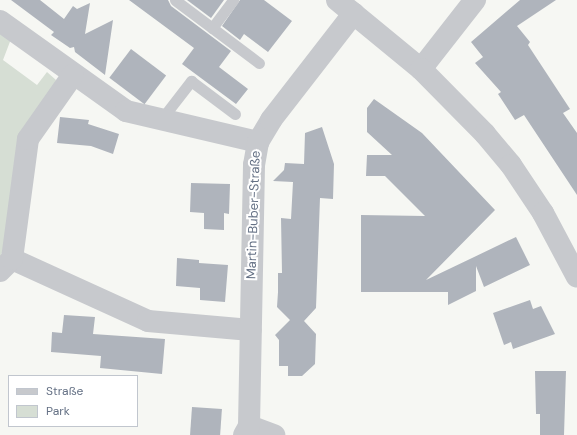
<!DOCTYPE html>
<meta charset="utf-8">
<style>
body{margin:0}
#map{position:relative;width:577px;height:435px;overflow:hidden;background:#f6f7f3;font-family:"DM Sans",sans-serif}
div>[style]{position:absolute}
.green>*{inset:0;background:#d6ded4}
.building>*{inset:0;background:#afb4bc;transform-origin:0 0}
.service>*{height:11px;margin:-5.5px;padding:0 5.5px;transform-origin:5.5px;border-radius:5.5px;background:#c7c9cd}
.minor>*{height:22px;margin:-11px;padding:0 11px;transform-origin:11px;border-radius:11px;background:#c7c9cd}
.tertiary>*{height:22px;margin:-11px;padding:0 11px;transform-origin:11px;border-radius:11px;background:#c7c9cd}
span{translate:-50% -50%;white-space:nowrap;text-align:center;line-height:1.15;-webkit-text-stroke:4px #fff;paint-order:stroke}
.street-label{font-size:13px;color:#657185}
.legend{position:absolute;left:8px;top:375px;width:130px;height:52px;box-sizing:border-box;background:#fff;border:1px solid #c1c6ce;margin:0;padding:5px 7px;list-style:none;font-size:12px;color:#657185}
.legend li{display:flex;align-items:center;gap:8px;height:20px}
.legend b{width:20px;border:1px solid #c1c6ce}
</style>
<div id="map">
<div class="green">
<div style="clip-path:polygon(0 26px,11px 39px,3px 60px,37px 85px,47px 72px,56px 80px,11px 229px,0 258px)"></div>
</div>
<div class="building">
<div style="clip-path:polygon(11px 0,40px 0,64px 19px,73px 6px,77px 9px,90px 3px,85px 34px,113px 20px,105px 75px,75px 52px,74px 47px,70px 48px,51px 35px,54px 32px)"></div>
<div style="clip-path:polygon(129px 0,168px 0,171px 6px,231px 51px,219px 67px,248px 89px,236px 104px,182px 64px,194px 48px)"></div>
<div style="clip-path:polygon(187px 0,224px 0,211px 18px)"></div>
<div style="clip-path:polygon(240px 0,264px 0,292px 21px,268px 52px,244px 34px,240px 40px,222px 26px)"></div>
<div style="clip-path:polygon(520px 0,556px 0,517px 26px,530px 42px,528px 45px,570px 109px,563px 113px,577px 133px,577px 195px,524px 115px,515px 120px,498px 94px,501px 92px,475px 63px,483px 57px,471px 42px)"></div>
<div style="left:131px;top:49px;width:44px;height:36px;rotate:37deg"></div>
<div style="clip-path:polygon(374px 99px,422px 133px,495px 210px,426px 280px,516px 237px,530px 265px,484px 287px,476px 266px,476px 291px,448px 305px,448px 292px,361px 292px,361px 215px,425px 216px,385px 176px,366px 176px,367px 155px,392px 155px,367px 132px,367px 108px)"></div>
<div style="clip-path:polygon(60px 117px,89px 120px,88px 124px,119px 134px,113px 154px,91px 146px,57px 143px)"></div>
<div style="clip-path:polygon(322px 127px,334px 164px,333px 199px,320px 198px,316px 308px,304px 321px,316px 334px,315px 364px,302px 376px,288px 376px,288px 366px,279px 366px,279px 340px,275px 335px,290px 320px,277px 307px,278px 292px,278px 273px,282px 273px,281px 218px,291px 219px,293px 182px,273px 181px,284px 170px,285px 163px,304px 164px,305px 133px)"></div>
<div style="clip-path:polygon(191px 183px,230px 184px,229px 214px,224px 213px,224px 230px,204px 229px,204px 213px,190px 212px)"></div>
<div style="clip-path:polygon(177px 258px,199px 260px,199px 263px,228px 265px,225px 302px,200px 300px,200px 288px,176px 286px)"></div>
<div style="clip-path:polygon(530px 300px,533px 309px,541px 306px,555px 334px,513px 349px,511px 342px,504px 345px,493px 313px)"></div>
<div style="clip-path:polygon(64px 315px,95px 317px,93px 334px,165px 339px,162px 374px,100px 368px,101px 356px,51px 352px,52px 332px,62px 333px)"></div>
<div style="clip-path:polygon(535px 371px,566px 371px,564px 435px,540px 435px,540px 414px,536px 414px)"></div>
<div style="left:192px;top:407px;width:30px;height:28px;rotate:4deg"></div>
</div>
<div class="service">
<div style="left:175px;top:0;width:105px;rotate:36.9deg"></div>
<div style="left:212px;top:28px;width:35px;rotate:-53deg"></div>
<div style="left:160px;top:121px;width:51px;rotate:-52.2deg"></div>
<div style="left:191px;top:81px;width:55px;rotate:36.9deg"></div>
</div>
<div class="minor">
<div style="left:0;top:21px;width:155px;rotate:35.5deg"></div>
<div style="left:126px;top:111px;width:136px;rotate:13.2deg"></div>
<div style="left:421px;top:69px;width:88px;rotate:-52deg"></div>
<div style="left:12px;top:259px;width:149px;rotate:24.5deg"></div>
<div style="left:148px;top:321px;width:103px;rotate:5deg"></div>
<div style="left:0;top:271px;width:17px;rotate:-45deg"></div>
<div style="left:12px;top:259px;width:121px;rotate:-82.4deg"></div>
<div style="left:28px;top:139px;width:78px;rotate:-54.9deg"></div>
<div style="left:249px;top:426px;width:27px;rotate:20deg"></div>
<div style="left:244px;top:435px;width:10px;rotate:-61deg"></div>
<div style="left:249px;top:426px;width:261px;rotate:-88.9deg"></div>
<div style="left:254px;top:165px;width:23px;rotate:-80deg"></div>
<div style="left:258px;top:142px;width:26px;rotate:-59deg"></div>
<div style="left:271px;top:120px;width:135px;rotate:-52.2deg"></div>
</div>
<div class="tertiary">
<div style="left:337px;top:0;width:109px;rotate:39.4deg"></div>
<div style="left:421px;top:69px;width:91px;rotate:45.4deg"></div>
<div style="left:485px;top:134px;width:40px;rotate:50deg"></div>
<div style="left:511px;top:165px;width:58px;rotate:56.3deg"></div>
<div style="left:543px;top:213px;width:72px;rotate:62deg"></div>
</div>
<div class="street-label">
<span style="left:254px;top:215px;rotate:-88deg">Martin-Buber-Straße</span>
</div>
<ul class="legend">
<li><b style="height:5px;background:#c7c9cd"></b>Straße</li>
<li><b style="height:11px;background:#d6ded4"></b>Park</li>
</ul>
</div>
